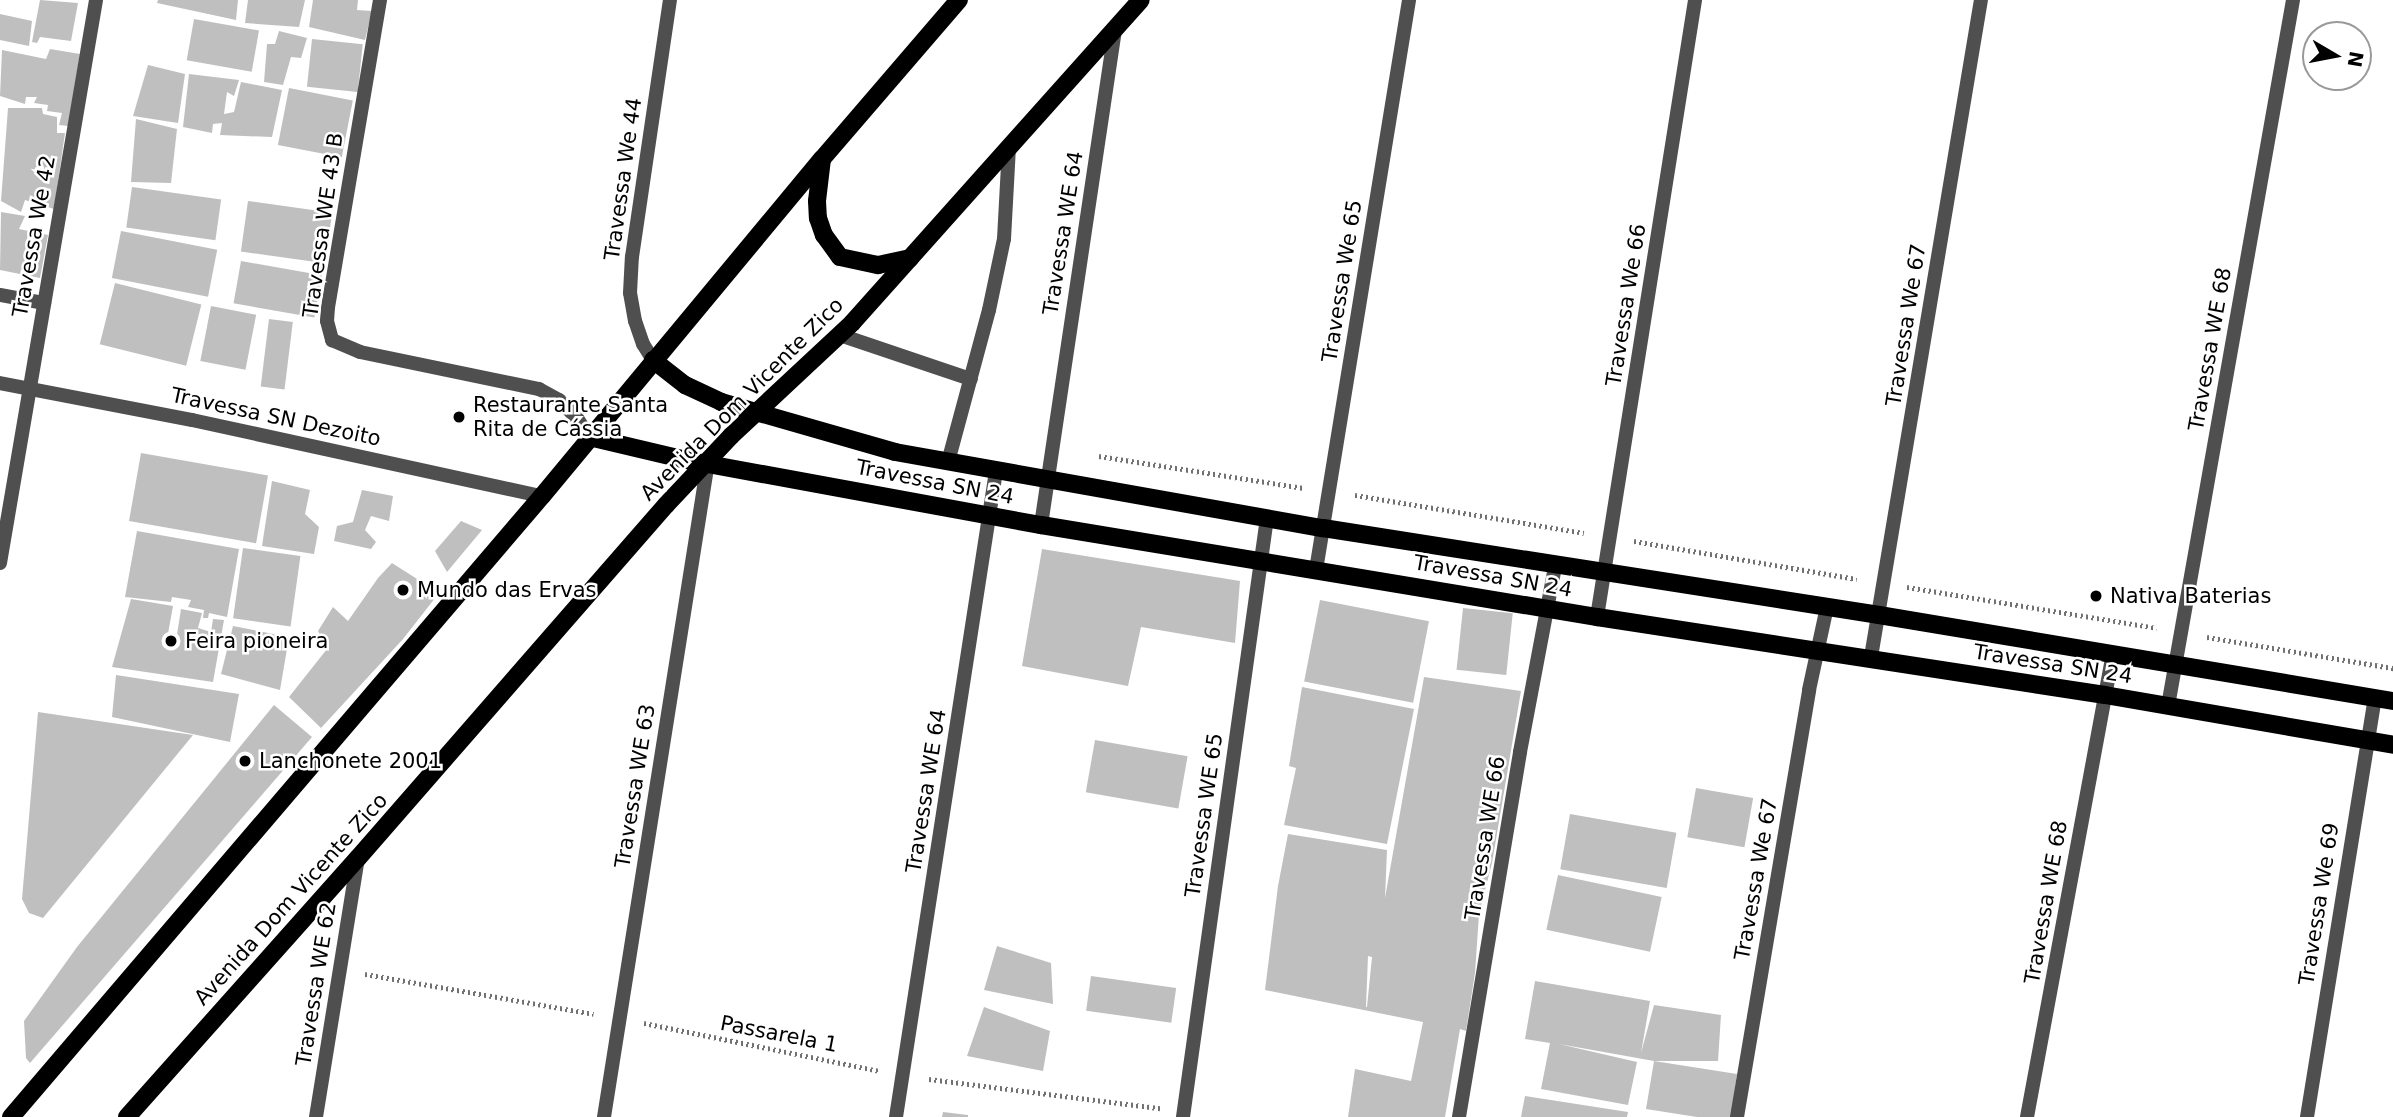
<!DOCTYPE html>
<meta charset="utf-8">
<style>
body{margin:0}
#map{position:relative;width:2393px;height:1117px;overflow:hidden;background:#fff;font-family:"DejaVu Sans",sans-serif}
div>[style]{position:absolute}
.building>*{inset:0;background:#bfbfbf;transform-origin:0 0}
.path>*{height:4.5px;margin-top:-2.25px;transform-origin:0;background:repeating-linear-gradient(90deg,#717171 0 2px,transparent 0 5.5px)}
.lane>*{height:14px;margin:-7px;padding:0 7px;transform-origin:7px;border-radius:7px;background:#4f4f4f}
.street>*{height:14px;margin:-7px;padding:0 7px;transform-origin:7px;border-radius:7px;background:#4f4f4f}
.primary>*{height:18px;margin:-9px;padding:0 9px;transform-origin:9px;border-radius:9px;background:#000}
.dots>*{width:19px;height:19px;translate:-50% -50%;box-sizing:border-box;border:4px solid #fff;border-radius:50%}
span{translate:-50% -50%;white-space:nowrap;text-align:center;line-height:1.15;-webkit-text-stroke:5px #fff;paint-order:stroke}
.street-label{font-size:21px;color:#000}
.poi-label{font-size:21px;color:#000}
.left{translate:0 -50%;text-align:left}
.north{position:absolute;left:2302px;top:21px;width:70px;height:70px;box-sizing:border-box;background:#fff;border:2px solid #999;border-radius:50%;rotate:100deg;font-size:19px;font-weight:700;line-height:28px;text-align:center;color:#000}
.north::after{content:'';display:block;margin:auto;width:24px;height:32px;background:#000;clip-path:polygon(50% 0,100% 100%,50% 72%,0 100%)}
</style>
<div id="map">
<div class="building">
<div style="clip-path:polygon(40px 0,78px 3px,71px 41px,40px 37px,37px 43px,32px 42px)"></div>
<div style="clip-path:polygon(158px 0,238px 0,236px 20px,157px 3px)"></div>
<div style="clip-path:polygon(248px 0,305px 0,299px 27px,245px 23px)"></div>
<div style="clip-path:polygon(313px 0,358px 0,357px 10px,372px 11px,365px 40px,309px 27px)"></div>
<div style="clip-path:polygon(0 14px,32px 21px,29px 46px,0 40px)"></div>
<div style="left:194px;top:19px;width:66px;height:42px;rotate:10deg"></div>
<div style="clip-path:polygon(279px 31px,307px 38px,301px 58px,291px 57px,283px 85px,264px 82px,267px 44px,275px 44px)"></div>
<div style="left:312px;top:39px;width:51px;height:48px;rotate:6deg"></div>
<div style="clip-path:polygon(50px 49px,80px 54px,68px 126px,59px 125px,62px 113px,47px 111px,48px 105px,34px 103px,37px 97px,26px 97px,25px 104px,0 96px,2px 50px,46px 59px)"></div>
<div style="clip-path:polygon(148px 65px,185px 74px,178px 123px,133px 116px)"></div>
<div style="clip-path:polygon(189px 74px,239px 80px,234px 96px,227px 92px,224px 114px,234px 112px,241px 82px,282px 90px,272px 137px,220px 135px,222px 123px,213px 124px,212px 133px,183px 127px)"></div>
<div style="left:289px;top:88px;width:65px;height:58px;rotate:11deg"></div>
<div style="clip-path:polygon(8px 108px,42px 108px,43px 114px,57px 117px,57px 133px,65px 133px,54px 209px,25px 200px,21px 212px,1px 201px)"></div>
<div style="clip-path:polygon(136px 119px,177px 129px,171px 183px,131px 182px)"></div>
<div style="left:132px;top:187px;width:90px;height:41px;rotate:8deg"></div>
<div style="left:248px;top:201px;width:85px;height:51px;rotate:8deg"></div>
<div style="clip-path:polygon(1px 212px,25px 216px,19px 229px,48px 235px,40px 278px,0 270px)"></div>
<div style="left:121px;top:231px;width:98px;height:48px;rotate:11deg"></div>
<div style="left:241px;top:261px;width:82px;height:43px;rotate:10deg"></div>
<div style="left:115px;top:283px;width:89px;height:63px;rotate:14deg"></div>
<div style="left:211px;top:306px;width:46px;height:56px;rotate:11deg"></div>
<div style="left:269px;top:319px;width:24px;height:68px;rotate:7deg"></div>
<div style="left:141px;top:453px;width:129px;height:69px;rotate:10deg"></div>
<div style="clip-path:polygon(272px 481px,310px 490px,305px 514px,319px 527px,314px 554px,262px 546px)"></div>
<div style="clip-path:polygon(362px 490px,393px 496px,389px 521px,371px 516px,365px 530px,376px 542px,371px 549px,334px 541px,337px 526px,353px 522px)"></div>
<div style="clip-path:polygon(461px 521px,482px 530px,447px 572px,435px 551px)"></div>
<div style="clip-path:polygon(137px 531px,239px 549px,227px 617px,209px 613px,208px 618px,203px 618px,204px 610px,188px 607px,191px 600px,172px 597px,171px 602px,125px 597px)"></div>
<div style="left:243px;top:548px;width:58px;height:71px;rotate:8deg"></div>
<div style="clip-path:polygon(1042px 549px,1240px 581px,1235px 643px,1141px 627px,1128px 686px,1022px 666px)"></div>
<div style="clip-path:polygon(392px 563px,439px 593px,403px 639px,321px 728px,289px 697px,327px 649px,318px 631px,333px 607px,348px 621px,378px 578px)"></div>
<div style="clip-path:polygon(131px 599px,173px 606px,167px 639px,176px 641px,181px 609px,202px 613px,198px 628px,211px 632px,213px 619px,224px 620px,213px 682px,112px 667px)"></div>
<div style="left:1320px;top:600px;width:111px;height:83px;rotate:11deg"></div>
<div style="left:1463px;top:608px;width:50px;height:62px;rotate:6deg"></div>
<div style="clip-path:polygon(233px 626px,289px 637px,280px 690px,221px 674px)"></div>
<div style="clip-path:polygon(116px 675px,239px 694px,230px 742px,112px 717px)"></div>
<div style="clip-path:polygon(evenodd,1424px 677px,1521px 691px,1492px 863px,1479px 914px,1475px 973px,1466px 1031px,1460px 1029px,1445px 1117px,1348px 1117px,1355px 1069px,1411px 1081px,1423px 1022px,1265px 990px,1278px 886px,1288px 834px,1387px 850px,1385px 898px,1424px 677px,1368px 956px,1372px 957px,1367px 1007px,1366px 1007px,1368px 956px)"></div>
<div style="clip-path:polygon(1302px 687px,1414px 709px,1387px 844px,1284px 825px,1296px 768px,1289px 766px)"></div>
<div style="clip-path:polygon(274px 705px,312px 737px,30px 1063px,26px 1058px,24px 1021px,77px 947px)"></div>
<div style="clip-path:polygon(38px 712px,193px 735px,43px 918px,29px 913px,22px 899px)"></div>
<div style="left:1095px;top:740px;width:94px;height:53px;rotate:10deg"></div>
<div style="left:1696px;top:788px;width:58px;height:50px;rotate:10deg"></div>
<div style="left:1570px;top:814px;width:108px;height:56px;rotate:10deg"></div>
<div style="left:1558px;top:875px;width:106px;height:56px;rotate:12deg"></div>
<div style="clip-path:polygon(997px 946px,1051px 963px,1053px 1004px,984px 990px)"></div>
<div style="left:1091px;top:976px;width:86px;height:35px;rotate:8deg"></div>
<div style="clip-path:polygon(1535px 981px,1650px 1001px,1641px 1053px,1654px 1005px,1721px 1015px,1718px 1061px,1654px 1061px,1559px 1044px,1637px 1062px,1628px 1105px,1541px 1089px,1550px 1043px,1525px 1039px)"></div>
<div style="clip-path:polygon(984px 1007px,1050px 1031px,1043px 1071px,967px 1056px)"></div>
<div style="clip-path:polygon(1654px 1061px,1737px 1074px,1731px 1117px,1697px 1117px,1646px 1109px)"></div>
<div style="clip-path:polygon(1525px 1096px,1628px 1112px,1627px 1117px,1521px 1117px)"></div>
<div style="clip-path:polygon(943px 1112px,968px 1115px,968px 1117px,942px 1117px)"></div>
</div>
<div class="path">
<div style="left:1099px;top:456px;width:207px;rotate:8.9deg"></div>
<div style="left:1355px;top:495px;width:232px;rotate:9.4deg"></div>
<div style="left:1634px;top:541px;width:226px;rotate:9.7deg"></div>
<div style="left:1907px;top:587px;width:253px;rotate:9.3deg"></div>
<div style="left:2207px;top:637px;width:189px;rotate:9.5deg"></div>
<div style="left:365px;top:974px;width:232px;rotate:9.9deg"></div>
<div style="left:644px;top:1023px;width:240px;rotate:11.5deg"></div>
<div style="left:929px;top:1079px;width:233px;rotate:7.2deg"></div>
</div>
<div class="lane">
<div style="left:840px;top:335px;width:138px;rotate:18.6deg"></div>
<div style="left:948px;top:462px;width:157px;rotate:-74.9deg"></div>
<div style="left:989px;top:310px;width:73px;rotate:-78.1deg"></div>
<div style="left:1004px;top:239px;width:92px;rotate:-86.9deg"></div>
</div>
<div class="street">
<div style="left:380px;top:0;width:311px;rotate:99.6deg"></div>
<div style="left:328px;top:307px;width:14px;rotate:94deg"></div>
<div style="left:327px;top:321px;width:20px;rotate:75deg"></div>
<div style="left:332px;top:340px;width:30px;rotate:23deg"></div>
<div style="left:360px;top:352px;width:183px;rotate:11.7deg"></div>
<div style="left:539px;top:389px;width:23px;rotate:29deg"></div>
<div style="left:559px;top:400px;width:25px;rotate:45deg"></div>
<div style="left:577px;top:418px;width:22px;rotate:58deg"></div>
<div style="left:0;top:295px;width:45px;rotate:10.3deg"></div>
<div style="left:653px;top:360px;width:19px;rotate:-122deg"></div>
<div style="left:643px;top:344px;width:24px;rotate:-109deg"></div>
<div style="left:635px;top:321px;width:28px;rotate:-100deg"></div>
<div style="left:630px;top:293px;width:36px;rotate:-87deg"></div>
<div style="left:632px;top:257px;width:260px;rotate:-81.6deg"></div>
<div style="left:0;top:383px;width:196px;rotate:10.9deg"></div>
<div style="left:192px;top:420px;width:358px;rotate:12.3deg"></div>
<div style="left:1041px;top:525px;width:501px;rotate:-81.5deg"></div>
<div style="left:0;top:563px;width:571px;rotate:-80.32deg"></div>
<div style="left:1316px;top:570px;width:578px;rotate:-80.73deg"></div>
<div style="left:1597px;top:617px;width:625px;rotate:-80.97deg"></div>
<div style="left:1871px;top:657px;width:666px;rotate:-80.5deg"></div>
<div style="left:2168px;top:706px;width:717px;rotate:-79.96deg"></div>
<div style="left:316px;top:1117px;width:262px;rotate:-80.8deg"></div>
<div style="left:604px;top:1117px;width:663px;rotate:-80.98deg"></div>
<div style="left:896px;top:1117px;width:654px;rotate:-81.2deg"></div>
<div style="left:1183px;top:1117px;width:605px;rotate:-82.02deg"></div>
<div style="left:1459px;top:1117px;width:370px;rotate:-80.5deg"></div>
<div style="left:1520px;top:752px;width:189px;rotate:-79.3deg"></div>
<div style="left:1737px;top:1117px;width:433px;rotate:-80.4deg"></div>
<div style="left:1809px;top:690px;width:85px;rotate:-77.8deg"></div>
<div style="left:2027px;top:1117px;width:471px;rotate:-79.5deg"></div>
<div style="left:2307px;top:1117px;width:423px;rotate:-80.8deg"></div>
</div>
<div class="primary">
<div style="left:822px;top:159px;width:42px;rotate:96.8deg"></div>
<div style="left:817px;top:201px;width:17px;rotate:87deg"></div>
<div style="left:818px;top:218px;width:18px;rotate:71deg"></div>
<div style="left:824px;top:235px;width:27px;rotate:54deg"></div>
<div style="left:840px;top:257px;width:39px;rotate:12deg"></div>
<div style="left:878px;top:265px;width:33px;rotate:-12deg"></div>
<div style="left:653px;top:360px;width:41px;rotate:38deg"></div>
<div style="left:685px;top:385px;width:40px;rotate:25deg"></div>
<div style="left:721px;top:402px;width:181px;rotate:16deg"></div>
<div style="left:895px;top:452px;width:435px;rotate:10.1deg"></div>
<div style="left:1323px;top:528px;width:563px;rotate:8.89deg"></div>
<div style="left:1879px;top:615px;width:521px;rotate:9.5deg"></div>
<div style="left:589px;top:437px;width:100px;rotate:13.3deg"></div>
<div style="left:686px;top:460px;width:361px;rotate:10.4deg"></div>
<div style="left:1041px;top:525px;width:564px;rotate:9.4deg"></div>
<div style="left:1597px;top:617px;width:514px;rotate:8.73deg"></div>
<div style="left:2105px;top:695px;width:292px;rotate:9.8deg"></div>
<div style="left:11px;top:1117px;width:817px;rotate:-49.47deg"></div>
<div style="left:542px;top:496px;width:438px;rotate:-50.3deg"></div>
<div style="left:822px;top:159px;width:210px;rotate:-49.3deg"></div>
<div style="left:127px;top:1117px;width:347px;rotate:-48.3deg"></div>
<div style="left:358px;top:858px;width:468px;rotate:-48.9deg"></div>
<div style="left:666px;top:505px;width:95px;rotate:-46.7deg"></div>
<div style="left:731px;top:436px;width:166px;rotate:-43deg"></div>
<div style="left:852px;top:323px;width:433px;rotate:-48.2deg"></div>
</div>
<div class="dots">
<div style="left:459px;top:417px;background:#000"></div>
<div style="left:403px;top:590px;background:#000"></div>
<div style="left:2096px;top:596px;background:#000"></div>
<div style="left:171px;top:641px;background:#000"></div>
<div style="left:245px;top:761px;background:#000"></div>
</div>
<div class="street-label">
<span style="left:623px;top:179px;rotate:-82deg">Travessa We 44</span>
<span style="left:323px;top:225px;rotate:-82deg">Travessa WE 43 B</span>
<span style="left:1063px;top:233px;rotate:-81deg">Travessa WE 64</span>
<span style="left:34px;top:236px;rotate:-80deg">Travessa We 42</span>
<span style="left:1342px;top:281px;rotate:-81deg">Travessa We 65</span>
<span style="left:1626px;top:305px;rotate:-81deg">Travessa We 66</span>
<span style="left:1906px;top:325px;rotate:-81deg">Travessa We 67</span>
<span style="left:2210px;top:349px;rotate:-80deg">Travessa WE 68</span>
<span style="left:742px;top:399px;rotate:-45deg">Avenida Dom Vicente Zico</span>
<span style="left:276px;top:417px;rotate:12deg">Travessa SN Dezoito</span>
<span style="left:935px;top:482px;rotate:11deg">Travessa SN 24</span>
<span style="left:1493px;top:576px;rotate:10deg">Travessa SN 24</span>
<span style="left:2053px;top:664px;rotate:9deg">Travessa SN 24</span>
<span style="left:635px;top:786px;rotate:-81deg">Travessa WE 63</span>
<span style="left:926px;top:791px;rotate:-81deg">Travessa WE 64</span>
<span style="left:1204px;top:815px;rotate:-82deg">Travessa WE 65</span>
<span style="left:1485px;top:838px;rotate:-81deg">Travessa WE 66</span>
<span style="left:1756px;top:879px;rotate:-80deg">Travessa We 67</span>
<span style="left:291px;top:899px;rotate:-48deg">Avenida Dom Vicente Zico</span>
<span style="left:2046px;top:902px;rotate:-80deg">Travessa WE 68</span>
<span style="left:2319px;top:904px;rotate:-81deg">Travessa We 69</span>
<span style="left:316px;top:984px;rotate:-81deg">Travessa WE 62</span>
<span style="left:779px;top:1034px;rotate:11deg">Passarela 1</span>
</div>
<div class="poi-label">
<span class="left" style="left:473px;top:417px">Restaurante Santa<br>Rita de Cássia</span>
<span class="left" style="left:417px;top:590px">Mundo das Ervas</span>
<span class="left" style="left:2110px;top:596px">Nativa Baterias</span>
<span class="left" style="left:185px;top:641px">Feira pioneira</span>
<span class="left" style="left:259px;top:761px">Lanchonete 2001</span>
</div>
<div class="north">N</div>
</div>
